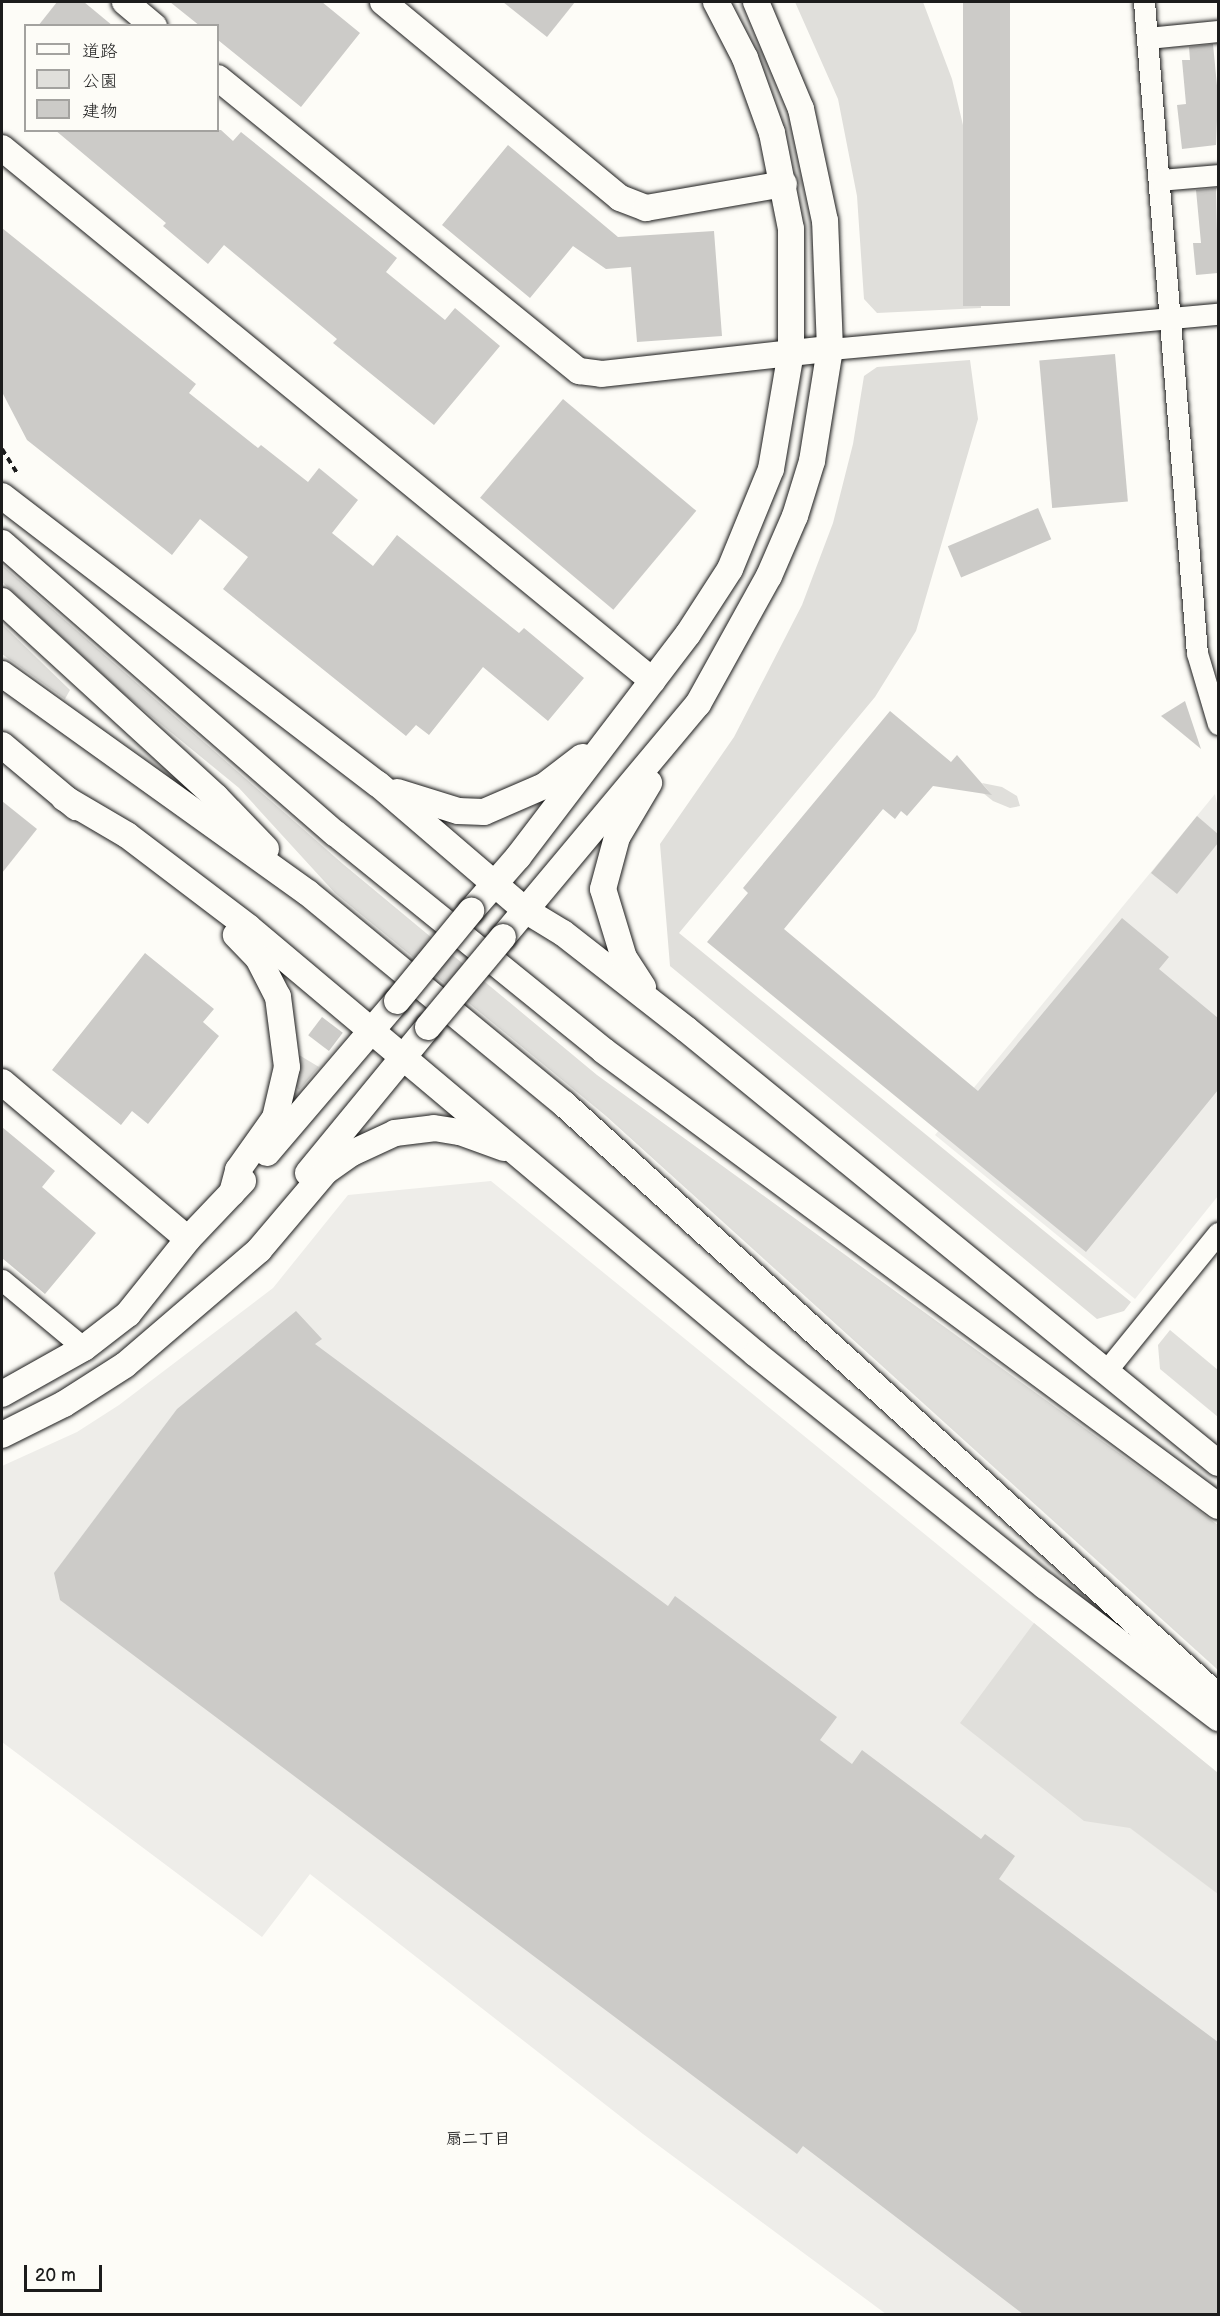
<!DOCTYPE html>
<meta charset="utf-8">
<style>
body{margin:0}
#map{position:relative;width:1220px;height:2316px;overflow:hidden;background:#fdfcf7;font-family:"Balsamiq Sans","Klee One",sans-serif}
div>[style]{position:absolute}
.built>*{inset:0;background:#eeede9}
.green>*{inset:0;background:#e0dfdb}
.building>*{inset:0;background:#cccbc8;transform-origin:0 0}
.path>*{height:4px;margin-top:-2px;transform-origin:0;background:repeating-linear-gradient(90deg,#1c1c1c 0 6px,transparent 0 10.5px)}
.roads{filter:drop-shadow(0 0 2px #1c1c1c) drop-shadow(0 0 2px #1c1c1c)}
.minor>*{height:21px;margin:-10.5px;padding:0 10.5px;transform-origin:10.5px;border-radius:10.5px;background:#fdfcf7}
.tertiary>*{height:26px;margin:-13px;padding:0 13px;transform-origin:13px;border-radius:13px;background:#fdfcf7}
.bridges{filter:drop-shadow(0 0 2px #1c1c1c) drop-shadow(0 0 2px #1c1c1c)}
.tertiary-bridge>*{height:26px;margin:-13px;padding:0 13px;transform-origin:13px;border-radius:13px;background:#fdfcf7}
span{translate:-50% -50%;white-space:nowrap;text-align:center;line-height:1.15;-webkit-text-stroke:4.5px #fdfcf7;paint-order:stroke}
.neighbourhood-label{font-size:16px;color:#1c1c1c;font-weight:700}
.frame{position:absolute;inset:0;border:3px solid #1c1c1c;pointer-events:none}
.legend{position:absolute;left:24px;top:24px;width:195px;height:108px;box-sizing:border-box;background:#fdfcf7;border:2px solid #a3a29f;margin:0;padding:8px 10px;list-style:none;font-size:18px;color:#1c1c1c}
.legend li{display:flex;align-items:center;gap:12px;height:30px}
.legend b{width:30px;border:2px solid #a3a29f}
.scale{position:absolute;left:24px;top:2265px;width:78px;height:27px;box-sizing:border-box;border:3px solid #1c1c1c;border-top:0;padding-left:8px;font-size:18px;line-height:21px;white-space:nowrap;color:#1c1c1c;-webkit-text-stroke:4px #fdfcf7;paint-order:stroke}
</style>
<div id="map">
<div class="built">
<div style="clip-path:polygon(1215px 794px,1218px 808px,1218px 1196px,1135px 1299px,935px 1135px)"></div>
<div style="clip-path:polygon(491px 1181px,1218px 1773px,1218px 2314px,886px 2314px,643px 2134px,310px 1874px,262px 1937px,2px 1742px,2px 1466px,77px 1432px,119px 1405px,273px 1288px,348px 1195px)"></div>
</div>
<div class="green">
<div style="clip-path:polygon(795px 2px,923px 2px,952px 79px,978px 188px,981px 308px,877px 313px,864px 299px,857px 196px,838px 99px)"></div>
<div style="clip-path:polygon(970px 360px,978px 419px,916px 631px,875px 697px,679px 933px,1131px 1302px,1124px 1311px,1097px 1319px,670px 966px,660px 844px,734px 737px,802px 605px,833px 523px,853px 444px,864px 376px,877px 367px)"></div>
<div style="clip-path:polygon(2px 565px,343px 864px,597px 1075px,1218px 1525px,1218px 1670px,606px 1116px,335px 893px,239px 788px,123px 693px,2px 582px)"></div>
<div style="clip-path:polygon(2px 624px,70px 690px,65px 699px,2px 654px)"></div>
<div style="clip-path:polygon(982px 783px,1002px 787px,1017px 796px,1020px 806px,1010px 808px,993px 801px,983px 793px,991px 794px)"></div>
<div style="clip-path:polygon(299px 1055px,319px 1067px,299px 1090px,296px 1087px)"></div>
<div style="clip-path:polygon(1170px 1330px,1218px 1370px,1218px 1417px,1160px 1369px,1158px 1345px)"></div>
<div style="clip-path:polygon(1034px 1623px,1218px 1773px,1218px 1894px,1130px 1828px,1084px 1821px,960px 1723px)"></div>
</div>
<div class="building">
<div style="clip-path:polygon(57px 2px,84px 2px,113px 26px,38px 26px)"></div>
<div style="clip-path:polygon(170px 2px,322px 2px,360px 33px,301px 107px,218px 40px,218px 26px,200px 26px)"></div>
<div style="clip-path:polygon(503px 2px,575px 2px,547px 37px)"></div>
<div style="left:963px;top:2px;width:47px;height:304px"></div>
<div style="clip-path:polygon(1213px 44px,1218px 96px,1216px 145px,1182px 149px,1177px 105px,1186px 104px,1182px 60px,1190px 60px,1189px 47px)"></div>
<div style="clip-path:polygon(55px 130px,221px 130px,233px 141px,241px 132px,397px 258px,386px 272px,445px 320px,455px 308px,500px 346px,434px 425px,333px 343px,337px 339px,224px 245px,208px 264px,163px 226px,166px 223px)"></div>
<div style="clip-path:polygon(508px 145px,618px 237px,714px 231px,722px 336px,637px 342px,631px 267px,606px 269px,573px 246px,530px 298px,442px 225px)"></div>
<div style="clip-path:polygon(1216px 188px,1218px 273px,1196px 275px,1193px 243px,1201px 243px,1196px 190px)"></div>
<div style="clip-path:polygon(2px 228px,196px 384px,189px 393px,258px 448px,261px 445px,308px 482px,319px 468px,358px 500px,332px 533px,373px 566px,397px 535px,519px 633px,524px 628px,584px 678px,548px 721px,483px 667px,429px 735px,416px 725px,406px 736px,223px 589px,248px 557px,200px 519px,172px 555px,27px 440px,2px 392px)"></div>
<div style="left:1115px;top:354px;width:148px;height:76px;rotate:85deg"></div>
<div style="left:563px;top:399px;width:174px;height:129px;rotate:40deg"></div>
<div style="left:1038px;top:508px;width:34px;height:98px;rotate:67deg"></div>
<div style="clip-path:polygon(1185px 701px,1201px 749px,1161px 716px)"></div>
<div style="clip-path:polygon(890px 711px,951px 762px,957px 755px,992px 795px,933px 786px,907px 816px,901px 811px,895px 819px,883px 809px,784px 929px,978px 1091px,1122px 918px,1169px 957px,1159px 969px,1218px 1018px,1218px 1090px,1086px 1252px,707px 942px,748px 893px,743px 888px)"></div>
<div style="clip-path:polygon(2px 801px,37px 829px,2px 873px)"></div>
<div style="clip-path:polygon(1197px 816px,1218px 834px,1218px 843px,1177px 894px,1151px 873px)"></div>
<div style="clip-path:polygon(145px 953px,214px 1009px,203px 1022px,219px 1036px,148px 1124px,132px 1111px,121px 1125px,52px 1070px)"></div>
<div style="left:322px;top:1017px;width:26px;height:23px;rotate:37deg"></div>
<div style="clip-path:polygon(2px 1127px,55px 1171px,42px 1187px,96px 1233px,45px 1294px,2px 1258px)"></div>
<div style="clip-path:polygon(296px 1311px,322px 1339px,315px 1344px,668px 1606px,675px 1596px,837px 1717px,820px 1740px,852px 1764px,862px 1750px,981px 1839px,985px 1834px,1015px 1856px,999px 1879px,1218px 2042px,1218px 2314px,1023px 2314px,803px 2146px,797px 2154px,60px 1600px,54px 1573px,177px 1409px)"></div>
</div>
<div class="path">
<div style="left:2px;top:449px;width:28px;rotate:58deg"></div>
</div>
<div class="roads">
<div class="minor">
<div style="left:1144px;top:2px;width:653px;rotate:85.35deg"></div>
<div style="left:1197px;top:653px;width:74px;rotate:73.5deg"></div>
<div style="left:1148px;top:38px;width:70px;rotate:-5.7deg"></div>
<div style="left:1160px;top:180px;width:58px;rotate:-4.9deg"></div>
<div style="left:830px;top:349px;width:390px;rotate:-5.2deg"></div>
<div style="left:2px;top:1280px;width:107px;rotate:39.7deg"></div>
<div style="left:1106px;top:1371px;width:178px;rotate:-50.9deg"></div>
</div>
<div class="tertiary">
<div style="left:125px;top:2px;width:38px;rotate:40deg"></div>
<div style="left:383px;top:2px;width:308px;rotate:39.6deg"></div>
<div style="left:620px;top:198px;width:28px;rotate:21deg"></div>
<div style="left:646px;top:208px;width:140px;rotate:-9.9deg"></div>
<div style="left:218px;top:78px;width:465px;rotate:39.1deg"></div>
<div style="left:579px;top:371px;width:23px;rotate:7deg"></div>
<div style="left:602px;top:374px;width:229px;rotate:-6.3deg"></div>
<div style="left:2px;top:148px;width:841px;rotate:39.31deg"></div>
<div style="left:2px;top:496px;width:474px;rotate:37.5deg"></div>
<div style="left:378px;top:784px;width:194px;rotate:40.6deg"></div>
<div style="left:525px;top:910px;width:44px;rotate:31.2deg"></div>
<div style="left:563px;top:933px;width:156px;rotate:38deg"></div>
<div style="left:686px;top:1029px;width:687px;rotate:39.21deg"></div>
<div style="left:2px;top:543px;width:442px;rotate:41.1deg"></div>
<div style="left:335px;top:833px;width:346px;rotate:39deg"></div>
<div style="left:604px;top:1051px;width:764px;rotate:36.54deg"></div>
<div style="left:2px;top:601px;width:290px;rotate:42.5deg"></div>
<div style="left:216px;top:797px;width:72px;rotate:46.1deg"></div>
<div style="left:2px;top:674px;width:376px;rotate:35.6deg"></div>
<div style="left:308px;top:893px;width:332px;rotate:39.5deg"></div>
<div style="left:564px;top:1104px;width:883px;rotate:42.2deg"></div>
<div style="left:2px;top:745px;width:97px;rotate:40deg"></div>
<div style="left:397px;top:792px;width:64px;rotate:17.3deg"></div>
<div style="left:458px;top:811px;width:26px;rotate:2deg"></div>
<div style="left:484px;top:812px;width:65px;rotate:-23.4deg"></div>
<div style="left:544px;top:786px;width:48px;rotate:-37.3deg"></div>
<div style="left:64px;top:798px;width:73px;rotate:30.4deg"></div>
<div style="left:127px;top:835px;width:152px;rotate:37.2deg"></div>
<div style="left:248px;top:927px;width:664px;rotate:40.05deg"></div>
<div style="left:756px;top:1354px;width:371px;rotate:38.8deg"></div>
<div style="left:1045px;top:1586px;width:218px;rotate:37.3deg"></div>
<div style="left:471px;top:911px;width:72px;rotate:-49deg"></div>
<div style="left:518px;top:857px;width:280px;rotate:-52.7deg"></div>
<div style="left:688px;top:634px;width:77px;rotate:-57.1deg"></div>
<div style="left:730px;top:569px;width:108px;rotate:-67.7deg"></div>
<div style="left:771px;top:469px;width:119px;rotate:-80.3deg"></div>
<div style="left:791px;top:352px;width:123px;rotate:-90deg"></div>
<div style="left:791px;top:229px;width:98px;rotate:-101.2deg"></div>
<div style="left:772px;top:133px;width:80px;rotate:-109.8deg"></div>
<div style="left:745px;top:58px;width:63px;rotate:-117.4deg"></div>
<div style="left:503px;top:937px;width:304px;rotate:-50.1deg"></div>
<div style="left:698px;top:704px;width:146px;rotate:-61deg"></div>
<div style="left:769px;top:576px;width:65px;rotate:-66.6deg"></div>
<div style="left:795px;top:516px;width:58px;rotate:-72.8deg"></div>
<div style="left:812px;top:461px;width:113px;rotate:-80.9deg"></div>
<div style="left:830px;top:349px;width:128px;rotate:-92.2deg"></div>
<div style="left:825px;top:221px;width:115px;rotate:-102.1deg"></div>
<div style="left:801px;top:109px;width:116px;rotate:-112.8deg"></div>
<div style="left:643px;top:987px;width:35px;rotate:-123deg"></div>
<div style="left:624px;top:958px;width:72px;rotate:-106.9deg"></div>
<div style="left:603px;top:889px;width:54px;rotate:-74.9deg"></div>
<div style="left:617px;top:837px;width:63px;rotate:-59.3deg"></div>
<div style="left:2px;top:1082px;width:243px;rotate:40.2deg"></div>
<div style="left:267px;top:1153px;width:200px;rotate:-49.5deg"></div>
<div style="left:308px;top:1173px;width:189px;rotate:-50.6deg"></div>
<div style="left:232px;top:1193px;width:24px;rotate:-75deg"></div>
<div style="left:238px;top:1170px;width:64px;rotate:-54.6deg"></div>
<div style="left:275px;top:1118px;width:52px;rotate:-76.8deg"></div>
<div style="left:287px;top:1067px;width:71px;rotate:-97.3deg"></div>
<div style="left:278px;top:997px;width:44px;rotate:-117.1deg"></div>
<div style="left:258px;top:958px;width:32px;rotate:-134deg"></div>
<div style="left:2px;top:1394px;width:94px;rotate:-29.3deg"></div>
<div style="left:84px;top:1348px;width:56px;rotate:-37.7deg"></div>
<div style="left:128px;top:1314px;width:96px;rotate:-51.3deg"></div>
<div style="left:188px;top:1239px;width:80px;rotate:-46.5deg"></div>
<div style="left:2px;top:1435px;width:69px;rotate:-26.6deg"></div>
<div style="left:64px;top:1404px;width:72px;rotate:-32.6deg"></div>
<div style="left:125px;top:1365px;width:177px;rotate:-40.6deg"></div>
<div style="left:259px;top:1250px;width:104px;rotate:-49.7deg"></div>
<div style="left:326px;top:1171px;width:32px;rotate:-35deg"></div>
<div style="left:352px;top:1153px;width:47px;rotate:-24.9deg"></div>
<div style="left:395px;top:1133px;width:39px;rotate:-7deg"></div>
<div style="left:434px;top:1128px;width:26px;rotate:9deg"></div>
<div style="left:460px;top:1132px;width:47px;rotate:20deg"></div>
</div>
</div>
<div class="bridges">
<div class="tertiary-bridge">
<div style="left:397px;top:1001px;width:117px;rotate:-50.6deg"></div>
<div style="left:428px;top:1027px;width:117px;rotate:-50.2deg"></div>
</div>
</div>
<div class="neighbourhood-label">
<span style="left:478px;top:2140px">扇二丁目</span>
</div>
<div class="frame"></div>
<ul class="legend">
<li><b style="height:8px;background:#fdfcf7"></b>道路</li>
<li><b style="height:16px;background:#e0dfdb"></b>公園</li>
<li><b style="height:16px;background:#cccbc8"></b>建物</li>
</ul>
<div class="scale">20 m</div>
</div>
